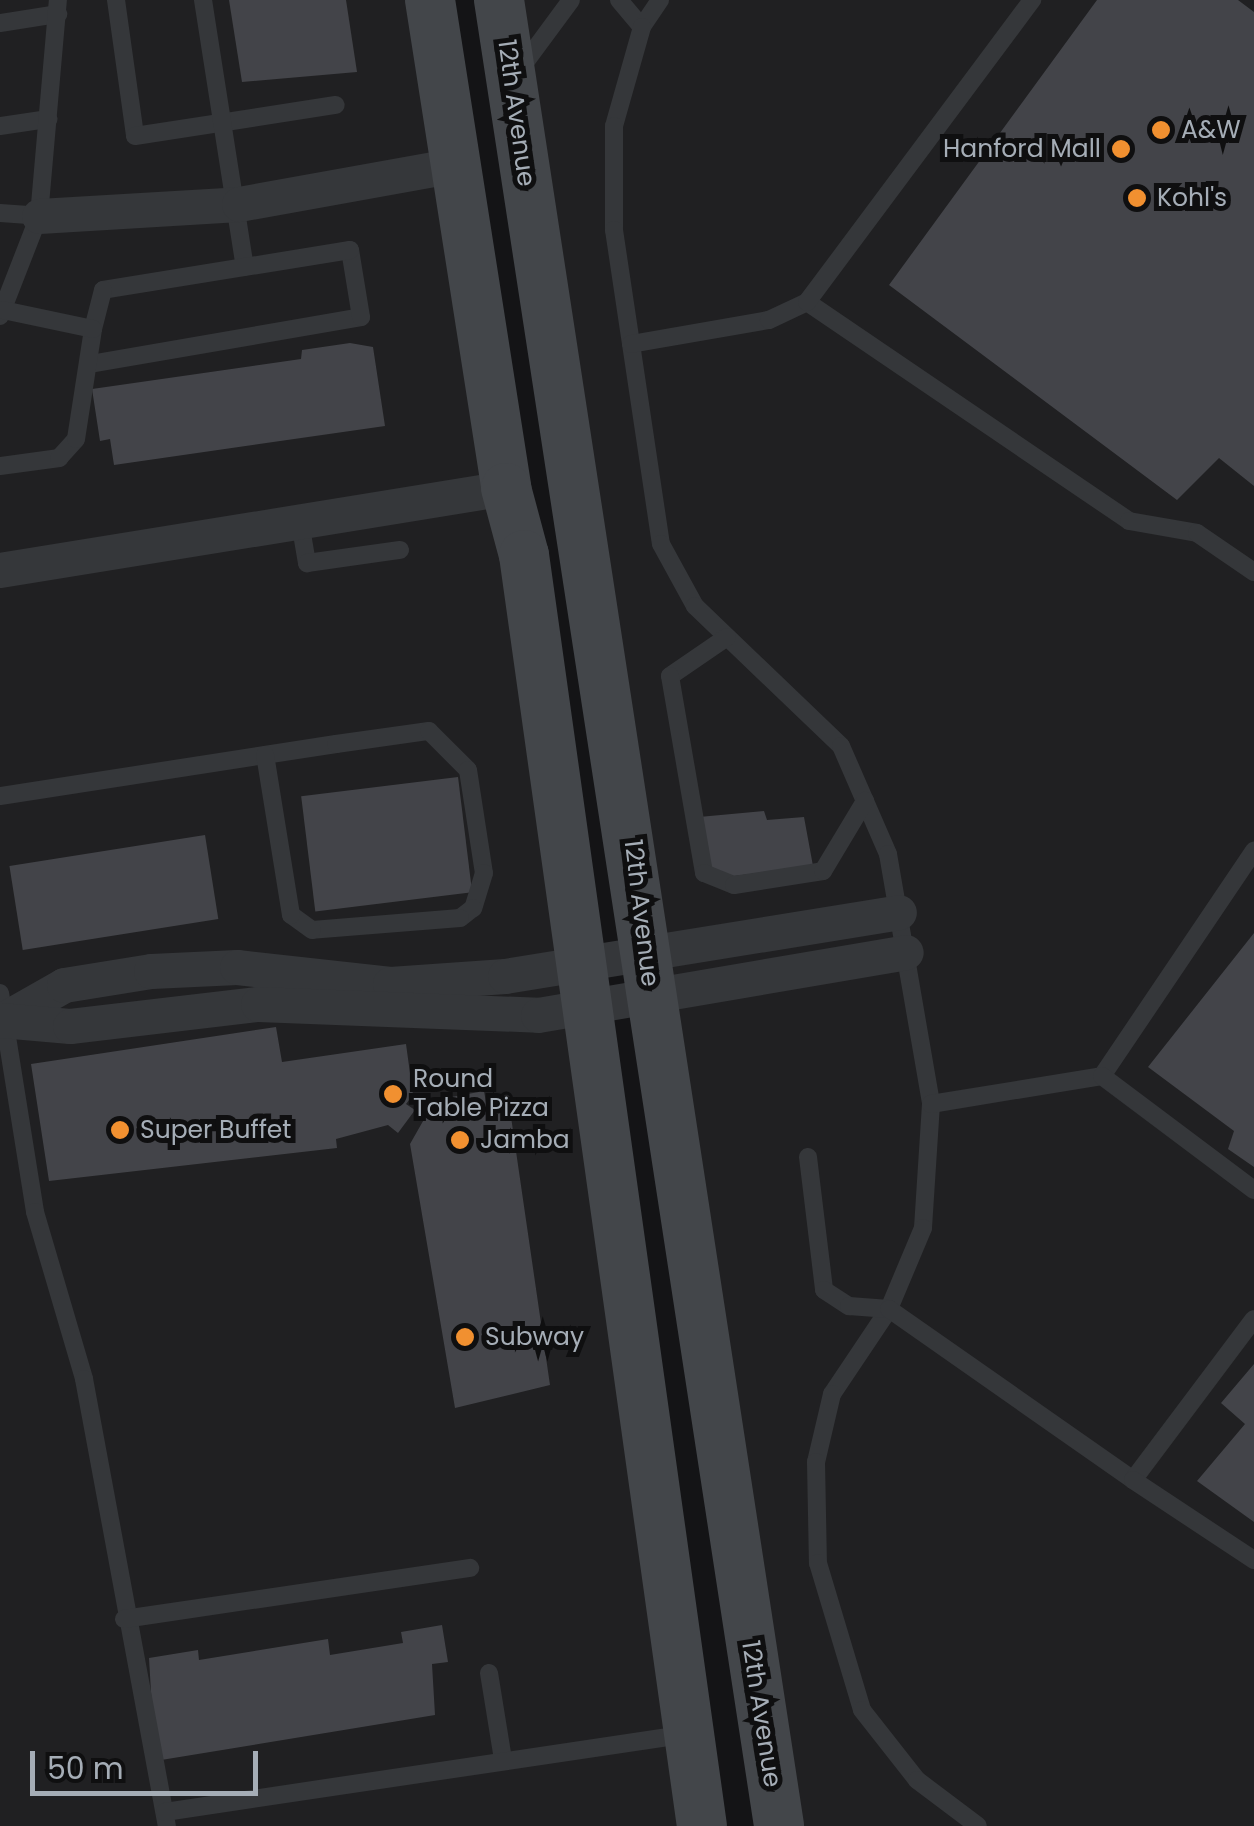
<!DOCTYPE html>
<style>
body{margin:0}
#map{position:relative;width:1254px;height:1826px;overflow:hidden;background:#141416;font-family:Poppins,sans-serif}
div>[style]{position:absolute}
.built>*{inset:0;background:#202022}
.building>*{inset:0;background:#434449;transform-origin:0 0}
.service>*{height:18px;margin:-9px;padding:0 9px;transform-origin:9px;border-radius:9px;background:#35373a}
.minor>*{height:35px;margin:-17.5px;padding:0 17.5px;transform-origin:17.5px;border-radius:17.5px;background:#35373a}
.secondary>*{height:50px;margin:-25px;padding:0 25px;transform-origin:25px;border-radius:25px;background:#43464a}
.dots>*{width:28px;height:28px;translate:-50% -50%;box-sizing:border-box;border:5px solid #0f0f10;border-radius:50%}
span{translate:-50% -50%;white-space:nowrap;text-align:center;line-height:1.15;-webkit-text-stroke:10px #0f0f10;paint-order:stroke}
.street-label{font-size:25px;color:#a5adb6}
.poi-label{font-size:25px;color:#a5adb6}
.left{translate:0 -50%;text-align:left}
.right{translate:-100% -50%;text-align:right}
.scale{position:absolute;left:30px;top:1751px;width:228px;height:45px;box-sizing:border-box;border:5px solid #a5adb6;border-top:0;padding-left:12px;font-size:30px;line-height:35px;white-space:nowrap;color:#a5adb6;-webkit-text-stroke:8px #0f0f10;paint-order:stroke}
</style>
<div id="map">
<div class="built">
<div style="clip-path:polygon(0 0,430px 0,702px 1826px,0 1826px)"></div>
<div style="clip-path:polygon(499px 0,1254px 0,1254px 1826px,779px 1826px)"></div>
</div>
<div class="building">
<div style="clip-path:polygon(229px 0,346px 0,357px 72px,242px 82px)"></div>
<div style="clip-path:polygon(1097px 0,1238px 0,1254px 12px,1254px 486px,1219px 458px,1177px 500px,889px 285px)"></div>
<div style="clip-path:polygon(350px 343px,373px 347px,385px 426px,114px 465px,110px 439px,100px 441px,92px 389px,301px 359px,302px 350px)"></div>
<div style="left:458px;top:777px;width:116px;height:158px;rotate:83deg"></div>
<div style="clip-path:polygon(764px 811px,767px 820px,804px 817px,813px 866px,718px 878px,707px 866px,699px 817px)"></div>
<div style="left:205px;top:835px;width:85px;height:198px;rotate:81deg"></div>
<div style="clip-path:polygon(1254px 933px,1254px 1167px,1228px 1149px,1234px 1131px,1148px 1067px)"></div>
<div style="clip-path:polygon(276px 1027px,282px 1062px,406px 1044px,413px 1095px,406px 1104px,415px 1110px,398px 1133px,388px 1125px,336px 1139px,337px 1148px,49px 1181px,31px 1064px)"></div>
<div style="clip-path:polygon(484px 1091px,488px 1114px,510px 1110px,550px 1385px,455px 1408px,410px 1144px,435px 1100px)"></div>
<div style="clip-path:polygon(1254px 1364px,1254px 1522px,1197px 1481px,1245px 1424px,1221px 1403px)"></div>
<div style="clip-path:polygon(442px 1625px,448px 1662px,432px 1664px,435px 1715px,155px 1761px,149px 1658px,198px 1650px,199px 1660px,328px 1639px,330px 1655px,403px 1643px,401px 1632px)"></div>
</div>
<div class="service">
<div style="left:116px;top:0;width:137px;rotate:82deg"></div>
<div style="left:135px;top:136px;width:203px;rotate:-8.8deg"></div>
<div style="left:203px;top:0;width:270px;rotate:81.1deg"></div>
<div style="left:619px;top:0;width:35px;rotate:50deg"></div>
<div style="left:660px;top:0;width:32px;rotate:124deg"></div>
<div style="left:642px;top:27px;width:103px;rotate:105.8deg"></div>
<div style="left:614px;top:126px;width:104px;rotate:90deg"></div>
<div style="left:614px;top:230px;width:317px;rotate:81.5deg"></div>
<div style="left:661px;top:544px;width:71px;rotate:61.3deg"></div>
<div style="left:695px;top:606px;width:202px;rotate:43.8deg"></div>
<div style="left:841px;top:746px;width:118px;rotate:66.5deg"></div>
<div style="left:888px;top:854px;width:254px;rotate:80.2deg"></div>
<div style="left:931px;top:1104px;width:124px;rotate:93.7deg"></div>
<div style="left:923px;top:1228px;width:88px;rotate:112.8deg"></div>
<div style="left:889px;top:1309px;width:102px;rotate:123.8deg"></div>
<div style="left:832px;top:1394px;width:70px;rotate:103.2deg"></div>
<div style="left:816px;top:1462px;width:101px;rotate:88.9deg"></div>
<div style="left:818px;top:1563px;width:153px;rotate:73.3deg"></div>
<div style="left:862px;top:1710px;width:89px;rotate:51.8deg"></div>
<div style="left:917px;top:1780px;width:76px;rotate:37deg"></div>
<div style="left:0;top:23px;width:59px;rotate:-8.8deg"></div>
<div style="left:518px;top:72px;width:89px;rotate:-53.6deg"></div>
<div style="left:0;top:126px;width:49px;rotate:-8.3deg"></div>
<div style="left:0;top:213px;width:39px;rotate:4deg"></div>
<div style="left:807px;top:302px;width:389px;rotate:34.2deg"></div>
<div style="left:1129px;top:521px;width:69px;rotate:10deg"></div>
<div style="left:1197px;top:533px;width:69px;rotate:34.4deg"></div>
<div style="left:0;top:316px;width:107px;rotate:-68.7deg"></div>
<div style="left:39px;top:216px;width:217px;rotate:-85deg"></div>
<div style="left:631px;top:344px;width:140px;rotate:-9.9deg"></div>
<div style="left:769px;top:320px;width:42px;rotate:-25.3deg"></div>
<div style="left:807px;top:302px;width:377px;rotate:-53.3deg"></div>
<div style="left:90px;top:364px;width:275px;rotate:-9.8deg"></div>
<div style="left:361px;top:317px;width:68px;rotate:-99.3deg"></div>
<div style="left:350px;top:250px;width:250px;rotate:170.8deg"></div>
<div style="left:103px;top:290px;width:40px;rotate:104.4deg"></div>
<div style="left:0;top:466px;width:60px;rotate:-7.7deg"></div>
<div style="left:59px;top:458px;width:25px;rotate:-48deg"></div>
<div style="left:76px;top:439px;width:111px;rotate:-81.2deg"></div>
<div style="left:93px;top:329px;width:92px;rotate:-168.1deg"></div>
<div style="left:300px;top:522px;width:42px;rotate:80.3deg"></div>
<div style="left:307px;top:563px;width:94px;rotate:-8deg"></div>
<div style="left:727px;top:637px;width:69px;rotate:145.6deg"></div>
<div style="left:670px;top:676px;width:200px;rotate:80.2deg"></div>
<div style="left:704px;top:873px;width:32px;rotate:22deg"></div>
<div style="left:734px;top:885px;width:90px;rotate:-8.9deg"></div>
<div style="left:823px;top:871px;width:82px;rotate:-59deg"></div>
<div style="left:0;top:796px;width:340px;rotate:-8.8deg"></div>
<div style="left:336px;top:744px;width:94px;rotate:-8deg"></div>
<div style="left:429px;top:731px;width:55px;rotate:45deg"></div>
<div style="left:468px;top:770px;width:104px;rotate:81.2deg"></div>
<div style="left:484px;top:873px;width:37px;rotate:107deg"></div>
<div style="left:473px;top:908px;width:16px;rotate:142deg"></div>
<div style="left:460px;top:918px;width:148px;rotate:175.4deg"></div>
<div style="left:312px;top:930px;width:26px;rotate:-144deg"></div>
<div style="left:291px;top:915px;width:162px;rotate:-99.2deg"></div>
<div style="left:0;top:993px;width:222px;rotate:80.9deg"></div>
<div style="left:35px;top:1212px;width:174px;rotate:73.6deg"></div>
<div style="left:84px;top:1379px;width:455px;rotate:79.5deg"></div>
<div style="left:1102px;top:1076px;width:272px;rotate:-56deg"></div>
<div style="left:931px;top:1104px;width:173px;rotate:-9.3deg"></div>
<div style="left:1102px;top:1076px;width:190px;rotate:36.9deg"></div>
<div style="left:808px;top:1157px;width:134px;rotate:83.1deg"></div>
<div style="left:824px;top:1290px;width:30px;rotate:33deg"></div>
<div style="left:849px;top:1306px;width:40px;rotate:4.3deg"></div>
<div style="left:889px;top:1309px;width:298px;rotate:35deg"></div>
<div style="left:1133px;top:1480px;width:201px;rotate:-53.1deg"></div>
<div style="left:1133px;top:1480px;width:145px;rotate:33.5deg"></div>
<div style="left:124px;top:1619px;width:350px;rotate:-8.4deg"></div>
<div style="left:489px;top:1673px;width:87px;rotate:80.8deg"></div>
<div style="left:165px;top:1812px;width:529px;rotate:-8.48deg"></div>
</div>
<div class="minor">
<div style="left:39px;top:216px;width:200px;rotate:-3.4deg"></div>
<div style="left:239px;top:204px;width:220px;rotate:-10.2deg"></div>
<div style="left:0;top:570px;width:513px;rotate:-9.21deg"></div>
<div style="left:4px;top:1019px;width:69px;rotate:-29.5deg"></div>
<div style="left:64px;top:985px;width:88px;rotate:-9.1deg"></div>
<div style="left:151px;top:971px;width:86px;rotate:-2.7deg"></div>
<div style="left:237px;top:967px;width:154px;rotate:6.3deg"></div>
<div style="left:390px;top:984px;width:115px;rotate:-4deg"></div>
<div style="left:505px;top:976px;width:399px;rotate:-9.2deg"></div>
<div style="left:0;top:1020px;width:70px;rotate:4.9deg"></div>
<div style="left:70px;top:1026px;width:189px;rotate:-6.7deg"></div>
<div style="left:258px;top:1004px;width:280px;rotate:2.2deg"></div>
<div style="left:538px;top:1015px;width:373px;rotate:-9.7deg"></div>
</div>
<div class="secondary">
<div style="left:430px;top:0;width:494px;rotate:81.1deg"></div>
<div style="left:506px;top:488px;width:69px;rotate:75deg"></div>
<div style="left:524px;top:555px;width:1283px;rotate:82.03deg"></div>
<div style="left:499px;top:0;width:1847px;rotate:81.28deg"></div>
</div>
<div class="dots">
<div style="left:1161px;top:130px;background:#f19030"></div>
<div style="left:1121px;top:149px;background:#f19030"></div>
<div style="left:1137px;top:198px;background:#f19030"></div>
<div style="left:393px;top:1094px;background:#f19030"></div>
<div style="left:120px;top:1130px;background:#f19030"></div>
<div style="left:460px;top:1140px;background:#f19030"></div>
<div style="left:465px;top:1337px;background:#f19030"></div>
</div>
<div class="street-label">
<span style="left:516px;top:113px;rotate:82deg">12th Avenue</span>
<span style="left:641px;top:913px;rotate:83deg">12th Avenue</span>
<span style="left:761px;top:1714px;rotate:81deg">12th Avenue</span>
</div>
<div class="poi-label">
<span class="left" style="left:1181px;top:130px">A&amp;W</span>
<span class="right" style="left:1101px;top:149px">Hanford Mall</span>
<span class="left" style="left:1157px;top:198px">Kohl's</span>
<span class="left" style="left:413px;top:1094px">Round<br>Table Pizza</span>
<span class="left" style="left:140px;top:1130px">Super Buffet</span>
<span class="left" style="left:480px;top:1140px">Jamba</span>
<span class="left" style="left:485px;top:1337px">Subway</span>
</div>
<div class="scale">50 m</div>
</div>
